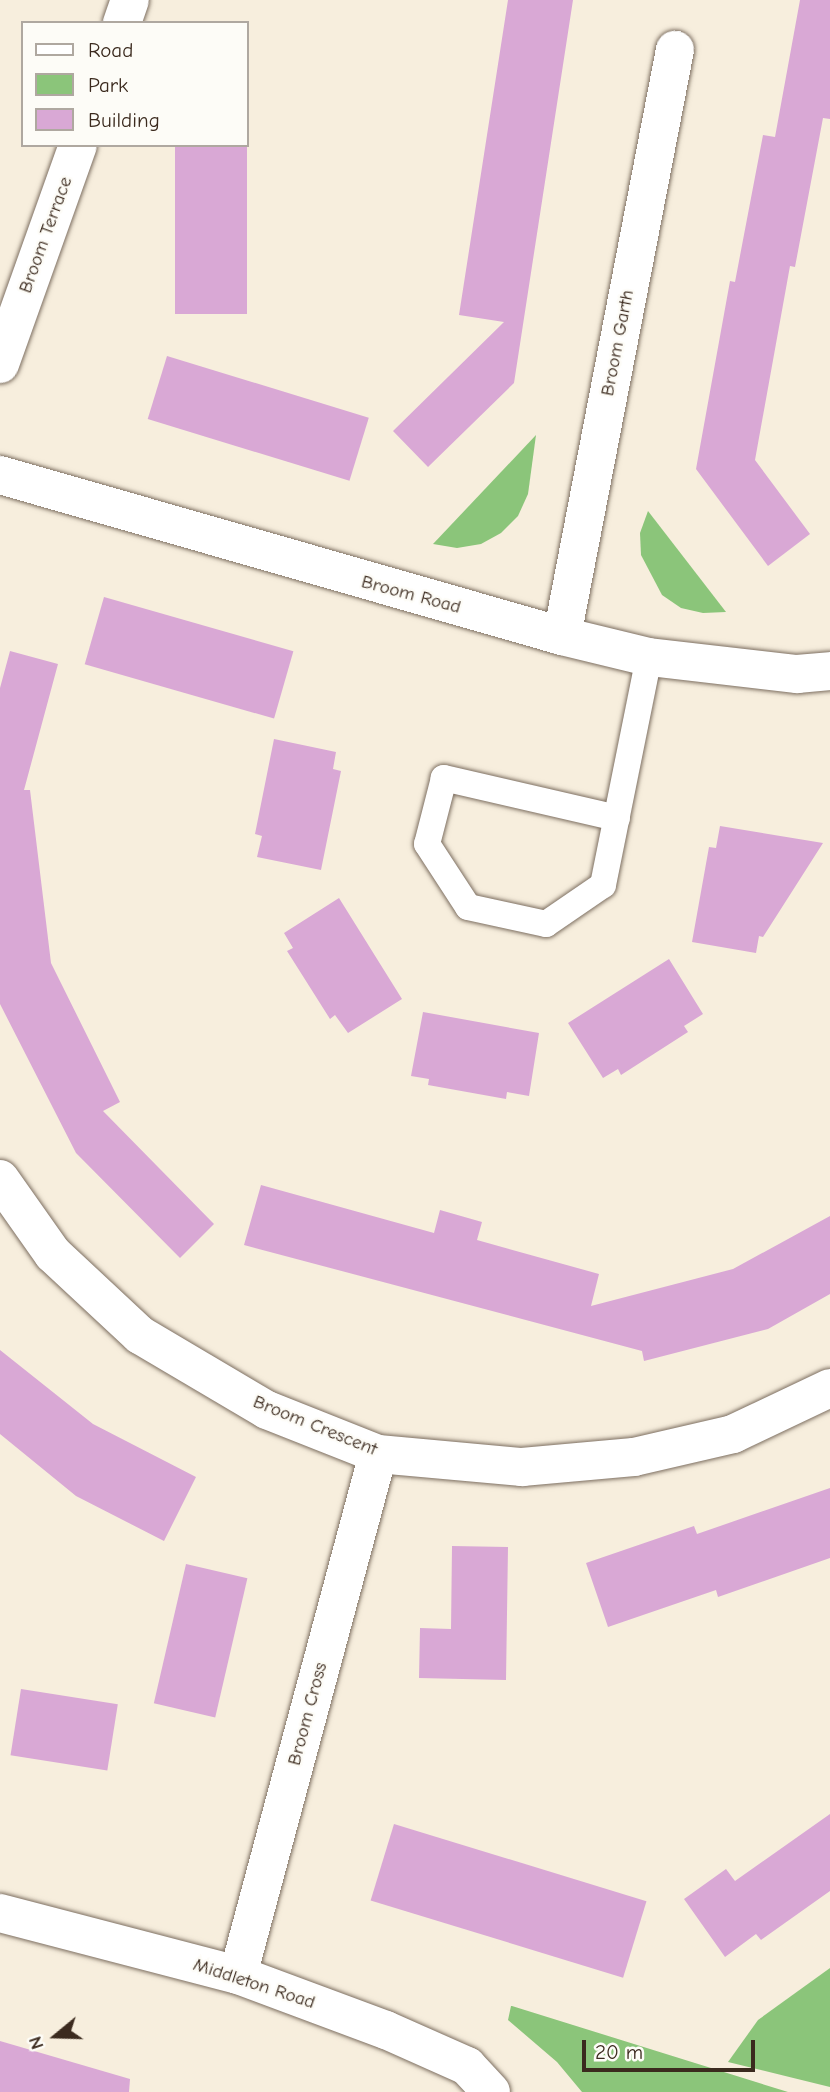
<!DOCTYPE html>
<style>
body{margin:0}
#map{position:relative;width:830px;height:2092px;overflow:hidden;background:#f7eedd;font-family:"Comic Neue",sans-serif}
div>[style]{position:absolute}
.green>*{inset:0;background:#8bc57a}
.building>*{inset:0;background:#d9a8d5;transform-origin:0 0}
.roads{filter:drop-shadow(0 0 2px #7d6f61) drop-shadow(0 0 2px #7d6f61)}
.service>*{height:26px;margin:-13px;padding:0 13px;transform-origin:13px;border-radius:13px;background:#fff}
.minor>*{height:38px;margin:-19px;padding:0 19px;transform-origin:19px;border-radius:19px;background:#fff}
.tertiary>*{height:38px;margin:-19px;padding:0 19px;transform-origin:19px;border-radius:19px;background:#fff}
span{translate:-50% -50%;white-space:nowrap;text-align:center;line-height:1.15;-webkit-text-stroke:5px #fdfcf7;paint-order:stroke}
.street-label{font-size:19px;color:#3b2a1e}
.legend{position:absolute;left:21px;top:21px;width:228px;height:126px;box-sizing:border-box;background:#fdfcf7;border:2px solid #afa8a0;margin:0;padding:9px 12px;list-style:none;font-size:21px;color:#3b2a1e}
.legend li{display:flex;align-items:center;gap:14px;height:35px}
.legend b{width:35px;border:2px solid #afa8a0}
.north{position:absolute;left:21px;top:2001px;width:70px;height:70px;-webkit-text-stroke:5px #fdfcf7;paint-order:stroke;rotate:251deg;font-size:19px;font-weight:700;line-height:28px;text-align:center;color:#3b2a1e}
.north::after{content:'';display:block;margin:auto;width:24px;height:32px;background:#3b2a1e;clip-path:polygon(50% 0,100% 100%,50% 72%,0 100%)}
.scale{position:absolute;left:582px;top:2040px;width:173px;height:32px;box-sizing:border-box;border:4px solid #3b2a1e;border-top:0;padding-left:9px;font-size:21px;line-height:24px;white-space:nowrap;color:#3b2a1e;-webkit-text-stroke:5px #fdfcf7;paint-order:stroke}
</style>
<div id="map">
<div class="green">
<div style="clip-path:polygon(536px 435px,528px 494px,518px 516px,501px 533px,481px 544px,457px 548px,433px 544px)"></div>
<div style="clip-path:polygon(648px 511px,726px 612px,703px 613px,681px 608px,662px 595px,641px 555px,640px 533px)"></div>
<div style="clip-path:polygon(830px 1968px,830px 2087px,728px 2062px,758px 2020px)"></div>
<div style="clip-path:polygon(511px 2006px,512px 2006px,788px 2092px,582px 2092px,557px 2062px,508px 2020px)"></div>
</div>
<div class="building">
<div style="clip-path:polygon(508px 0,573px 0,514px 383px,428px 467px,393px 431px,504px 322px,459px 315px)"></div>
<div style="clip-path:polygon(800px 0,830px 0,830px 119px,823px 118px,795px 267px,790px 266px,755px 460px,810px 534px,768px 566px,696px 469px,730px 281px,735px 282px,763px 135px,775px 137px)"></div>
<div style="left:175px;top:145px;width:72px;height:169px"></div>
<div style="left:167px;top:356px;width:211px;height:66px;rotate:17deg"></div>
<div style="left:104px;top:597px;width:197px;height:70px;rotate:16deg"></div>
<div style="clip-path:polygon(10px 651px,58px 664px,24px 790px,30px 790px,51px 963px,120px 1102px,103px 1111px,214px 1224px,180px 1258px,76px 1153px,0 1004px,0 688px)"></div>
<div style="clip-path:polygon(274px 739px,336px 752px,333px 769px,341px 771px,321px 870px,257px 857px,262px 836px,255px 834px)"></div>
<div style="clip-path:polygon(720px 826px,823px 843px,763px 937px,759px 936px,756px 953px,692px 942px,709px 847px,716px 848px)"></div>
<div style="clip-path:polygon(339px 898px,402px 999px,348px 1033px,335px 1015px,330px 1019px,287px 951px,293px 948px,284px 933px)"></div>
<div style="clip-path:polygon(669px 959px,703px 1014px,684px 1026px,688px 1032px,621px 1075px,618px 1069px,603px 1078px,568px 1023px)"></div>
<div style="clip-path:polygon(423px 1012px,539px 1033px,529px 1096px,507px 1092px,506px 1099px,428px 1085px,429px 1079px,411px 1076px)"></div>
<div style="clip-path:polygon(261px 1185px,434px 1233px,440px 1210px,482px 1222px,477px 1240px,599px 1274px,591px 1306px,733px 1269px,830px 1216px,830px 1294px,768px 1329px,644px 1361px,642px 1351px,244px 1245px)"></div>
<div style="clip-path:polygon(0 1350px,93px 1424px,196px 1477px,164px 1541px,76px 1496px,0 1434px)"></div>
<div style="clip-path:polygon(830px 1488px,830px 1558px,718px 1597px,716px 1590px,608px 1627px,586px 1563px,694px 1526px,697px 1534px)"></div>
<div style="clip-path:polygon(452px 1546px,508px 1547px,506px 1680px,419px 1678px,420px 1628px,451px 1629px)"></div>
<div style="left:186px;top:1564px;width:63px;height:143px;rotate:13deg"></div>
<div style="left:21px;top:1689px;width:98px;height:67px;rotate:9deg"></div>
<div style="clip-path:polygon(830px 1814px,830px 1891px,761px 1940px,756px 1934px,725px 1957px,684px 1899px,726px 1869px,735px 1881px)"></div>
<div style="left:394px;top:1824px;width:264px;height:80px;rotate:17deg"></div>
<div style="clip-path:polygon(0 2041px,130px 2079px,129px 2092px,0 2092px)"></div>
</div>
<div class="roads">
<div class="service">
<div style="left:617px;top:818px;width:178px;rotate:-167deg"></div>
<div style="left:444px;top:778px;width:68px;rotate:104.4deg"></div>
<div style="left:427px;top:844px;width:75px;rotate:56.9deg"></div>
<div style="left:468px;top:907px;width:80px;rotate:12.3deg"></div>
<div style="left:546px;top:924px;width:69px;rotate:-34.4deg"></div>
<div style="left:603px;top:885px;width:233px;rotate:-78.6deg"></div>
</div>
<div class="minor">
<div style="left:122px;top:23px;width:24px;rotate:-71deg"></div>
<div style="left:0;top:364px;width:232px;rotate:-70.4deg"></div>
<div style="left:0;top:475px;width:585px;rotate:15.99deg"></div>
<div style="left:562px;top:636px;width:89px;rotate:13.6deg"></div>
<div style="left:649px;top:657px;width:149px;rotate:6.6deg"></div>
<div style="left:797px;top:674px;width:33px;rotate:-5deg"></div>
<div style="left:562px;top:636px;width:597px;rotate:-79.09deg"></div>
<div style="left:0;top:1179px;width:92px;rotate:54.8deg"></div>
<div style="left:53px;top:1254px;width:119px;rotate:43deg"></div>
<div style="left:140px;top:1335px;width:147px;rotate:30.6deg"></div>
<div style="left:267px;top:1410px;width:119px;rotate:21.6deg"></div>
<div style="left:378px;top:1454px;width:145px;rotate:5.2deg"></div>
<div style="left:522px;top:1467px;width:112px;rotate:-5.1deg"></div>
<div style="left:634px;top:1457px;width:102px;rotate:-13.1deg"></div>
<div style="left:733px;top:1434px;width:107px;rotate:-25.4deg"></div>
<div style="left:238px;top:1975px;width:539px;rotate:-74.96deg"></div>
</div>
<div class="tertiary">
<div style="left:0;top:1913px;width:246px;rotate:14.6deg"></div>
<div style="left:238px;top:1975px;width:158px;rotate:20.4deg"></div>
<div style="left:386px;top:2030px;width:89px;rotate:24deg"></div>
<div style="left:467px;top:2066px;width:35px;rotate:47deg"></div>
</div>
</div>
<div class="street-label">
<span style="left:46px;top:235px;rotate:-70deg">Broom Terrace</span>
<span style="left:618px;top:343px;rotate:-79deg">Broom Garth</span>
<span style="left:411px;top:595px;rotate:15deg">Broom Road</span>
<span style="left:315px;top:1426px;rotate:22deg">Broom Crescent</span>
<span style="left:308px;top:1714px;rotate:-75deg">Broom Cross</span>
<span style="left:254px;top:1984px;rotate:18deg">Middleton Road</span>
</div>
<ul class="legend">
<li><b style="height:9px;background:#fff"></b>Road</li>
<li><b style="height:19px;background:#8bc57a"></b>Park</li>
<li><b style="height:19px;background:#d9a8d5"></b>Building</li>
</ul>
<div class="north">N</div>
<div class="scale">20 m</div>
</div>
